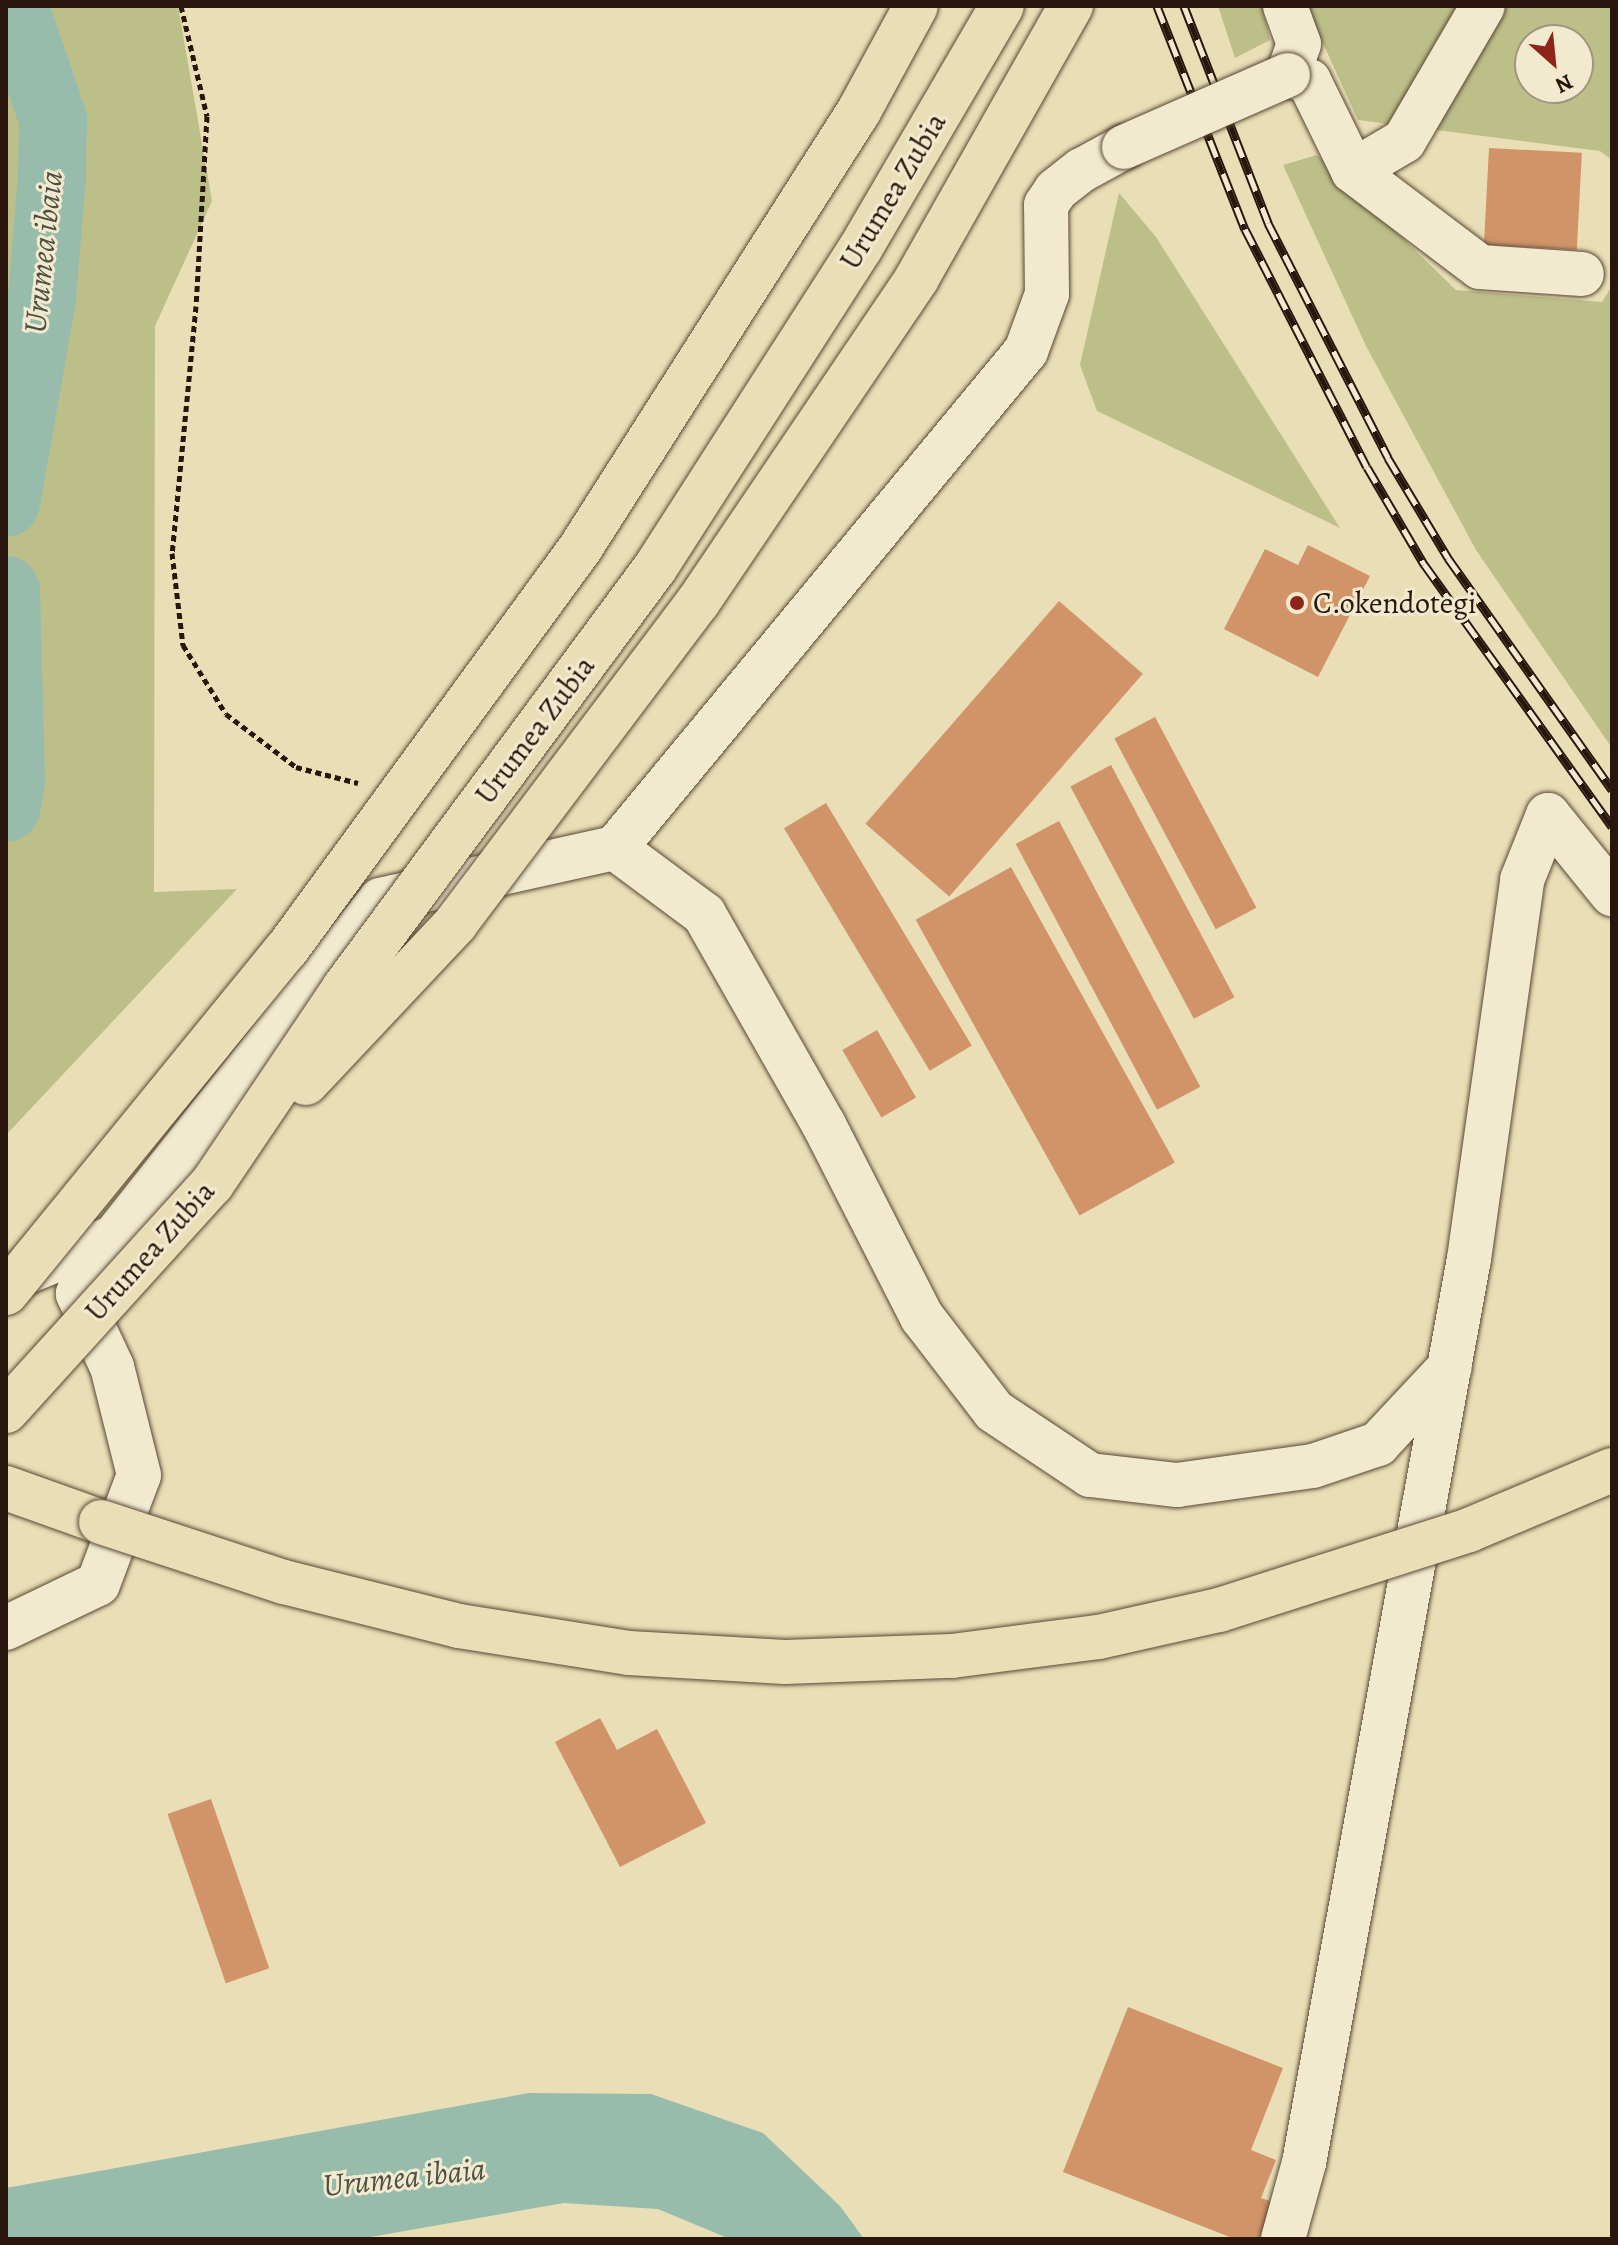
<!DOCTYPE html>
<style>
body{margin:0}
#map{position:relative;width:1618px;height:2245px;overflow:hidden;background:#e9deb5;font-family:Alegreya,serif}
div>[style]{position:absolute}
.green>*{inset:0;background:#bdbf88}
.water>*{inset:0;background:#97bcab}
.river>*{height:68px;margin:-34px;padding:0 34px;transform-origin:34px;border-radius:34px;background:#97bcab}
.building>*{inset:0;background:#d19368;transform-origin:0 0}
.path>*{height:5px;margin-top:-2.5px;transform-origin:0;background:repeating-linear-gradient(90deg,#29150b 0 6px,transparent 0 10px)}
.roads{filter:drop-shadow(0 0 2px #594736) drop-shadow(0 0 2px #594736)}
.minor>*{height:44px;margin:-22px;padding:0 22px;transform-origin:22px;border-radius:22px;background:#f1eacf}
.major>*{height:44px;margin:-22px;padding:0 22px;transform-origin:22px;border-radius:22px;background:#e9deb5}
.rail>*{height:9px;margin-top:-4.5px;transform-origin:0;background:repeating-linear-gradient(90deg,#f1eacf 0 18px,#29150b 0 36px);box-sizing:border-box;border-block:2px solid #29150b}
.bridges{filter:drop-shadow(0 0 2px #594736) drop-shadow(0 0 2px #594736)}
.minor-bridge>*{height:44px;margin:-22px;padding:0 22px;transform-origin:22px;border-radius:22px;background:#f1eacf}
.major-bridge>*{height:44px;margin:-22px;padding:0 22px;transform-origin:22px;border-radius:22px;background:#e9deb5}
.highway-bridge>*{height:44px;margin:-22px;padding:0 22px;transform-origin:22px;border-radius:22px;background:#e9deb5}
.dots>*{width:22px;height:22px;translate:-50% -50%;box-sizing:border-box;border:4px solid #f1eacf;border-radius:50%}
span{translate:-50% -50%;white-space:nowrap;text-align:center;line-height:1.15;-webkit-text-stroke:6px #f1eacf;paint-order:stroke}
.street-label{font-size:30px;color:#29150b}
.poi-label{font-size:30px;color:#29150b}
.left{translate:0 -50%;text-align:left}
.water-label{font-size:32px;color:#504f43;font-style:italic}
.frame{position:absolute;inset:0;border:8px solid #29150b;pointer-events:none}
.north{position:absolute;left:1514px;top:24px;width:80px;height:80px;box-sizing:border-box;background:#f1eacf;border:2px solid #a19581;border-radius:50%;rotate:153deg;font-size:22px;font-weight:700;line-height:32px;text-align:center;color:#29150b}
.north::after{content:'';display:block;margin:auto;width:28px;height:36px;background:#8f2418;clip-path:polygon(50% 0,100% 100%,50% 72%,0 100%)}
</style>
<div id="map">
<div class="green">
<div style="clip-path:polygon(6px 6px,178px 6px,212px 201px,155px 326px,154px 892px,237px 889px,6px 1135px)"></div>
<div style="clip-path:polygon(1218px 6px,1262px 6px,1270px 40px,1235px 58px)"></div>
<div style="clip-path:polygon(evenodd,1306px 6px,1612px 6px,1612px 160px,1600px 151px,1358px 120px,1306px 6px,1530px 40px,1578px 40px,1578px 88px,1530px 88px,1530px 40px)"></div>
<div style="clip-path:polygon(1317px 155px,1456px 290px,1602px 302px,1612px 286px,1612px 748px,1476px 550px,1366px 346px,1283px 165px)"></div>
<div style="clip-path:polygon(1119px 193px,1156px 237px,1340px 528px,1097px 411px,1080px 365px)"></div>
</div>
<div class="water">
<div style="clip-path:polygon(529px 2093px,651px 2094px,763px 2133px,840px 2206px,864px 2239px,730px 2239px,658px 2209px,564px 2203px,359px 2239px,6px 2239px,6px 2188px)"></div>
</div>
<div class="river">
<div style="left:6px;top:503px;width:208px;rotate:-80deg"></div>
<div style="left:42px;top:298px;width:122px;rotate:-85.3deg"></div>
<div style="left:52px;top:176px;width:57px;rotate:-89deg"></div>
<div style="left:53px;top:119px;width:120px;rotate:-109deg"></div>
<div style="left:6px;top:590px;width:191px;rotate:88.5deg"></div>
<div style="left:11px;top:781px;width:27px;rotate:100deg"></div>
</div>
<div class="building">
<div style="left:1489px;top:148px;width:93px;height:97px;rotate:3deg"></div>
<div style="clip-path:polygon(1308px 545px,1370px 576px,1318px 677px,1224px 629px,1265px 549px,1298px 565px)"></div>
<div style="left:1059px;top:601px;width:111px;height:295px;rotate:41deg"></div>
<div style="left:1155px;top:717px;width:216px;height:46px;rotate:62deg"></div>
<div style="left:1111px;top:765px;width:263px;height:46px;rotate:62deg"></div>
<div style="left:826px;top:803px;width:283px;height:49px;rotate:59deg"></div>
<div style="left:1059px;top:821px;width:301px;height:49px;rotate:62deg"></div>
<div style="left:1011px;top:867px;width:338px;height:109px;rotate:61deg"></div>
<div style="left:877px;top:1030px;width:78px;height:40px;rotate:60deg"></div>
<div style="clip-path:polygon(600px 1718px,617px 1750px,657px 1729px,706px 1823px,620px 1867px,555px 1742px)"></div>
<div style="left:211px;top:1799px;width:179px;height:46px;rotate:71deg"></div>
<div style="clip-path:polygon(1128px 2007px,1283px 2068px,1251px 2150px,1276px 2160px,1261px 2198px,1273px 2202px,1259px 2239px,1235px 2239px,1063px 2172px)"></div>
</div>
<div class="path">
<div style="left:181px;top:6px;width:113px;rotate:76.7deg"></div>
<div style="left:207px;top:116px;width:190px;rotate:93.3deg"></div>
<div style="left:196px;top:306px;width:248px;rotate:95.5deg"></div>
<div style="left:172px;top:553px;width:93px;rotate:83.2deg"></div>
<div style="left:183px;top:645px;width:81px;rotate:58.1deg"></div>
<div style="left:226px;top:714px;width:88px;rotate:37.1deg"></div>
<div style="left:296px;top:767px;width:64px;rotate:14.5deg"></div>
</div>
<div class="roads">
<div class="minor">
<div style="left:1285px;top:6px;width:40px;rotate:69.8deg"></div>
<div style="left:1299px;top:44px;width:33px;rotate:110deg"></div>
<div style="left:1288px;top:75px;width:22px;rotate:16deg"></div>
<div style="left:1309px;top:81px;width:100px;rotate:63.9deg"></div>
<div style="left:1353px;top:171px;width:159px;rotate:37.1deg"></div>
<div style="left:1480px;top:267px;width:102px;rotate:3.9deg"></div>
<div style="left:1353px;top:171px;width:59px;rotate:-30.5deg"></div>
<div style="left:1404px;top:141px;width:156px;rotate:-59.7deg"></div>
<div style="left:615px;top:848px;width:111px;rotate:36.6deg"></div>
<div style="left:704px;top:914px;width:243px;rotate:60.4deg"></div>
<div style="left:824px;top:1125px;width:216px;rotate:63deg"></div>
<div style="left:922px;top:1317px;width:118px;rotate:52.5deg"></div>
<div style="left:994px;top:1411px;width:115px;rotate:33.7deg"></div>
<div style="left:1090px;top:1475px;width:88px;rotate:6.6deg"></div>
<div style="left:1177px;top:1485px;width:137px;rotate:-8deg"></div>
<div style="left:1313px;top:1466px;width:69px;rotate:-18.7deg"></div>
<div style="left:1378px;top:1444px;width:105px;rotate:-46.9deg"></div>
<div style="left:9px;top:1279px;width:113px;rotate:-21.8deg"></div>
<div style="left:114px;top:1237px;width:429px;rotate:-51.7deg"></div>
<div style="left:380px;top:900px;width:241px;rotate:-12.5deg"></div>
<div style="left:615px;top:848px;width:645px;rotate:-50.41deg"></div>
<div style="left:1026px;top:351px;width:61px;rotate:-69.8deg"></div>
<div style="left:1047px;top:294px;width:89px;rotate:-90.6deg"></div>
<div style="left:1046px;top:205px;width:18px;rotate:-56deg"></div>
<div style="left:1056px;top:190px;width:33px;rotate:-38deg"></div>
<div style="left:1082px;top:170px;width:48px;rotate:-28.7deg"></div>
<div style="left:6px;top:1628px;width:102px;rotate:-25.6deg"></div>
<div style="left:98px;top:1584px;width:116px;rotate:-69.4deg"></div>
<div style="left:139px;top:1475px;width:111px;rotate:-104deg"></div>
<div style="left:112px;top:1367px;width:81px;rotate:-115deg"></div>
<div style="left:78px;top:1294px;width:67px;rotate:-57.7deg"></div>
<div style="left:1283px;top:2239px;width:79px;rotate:-74.6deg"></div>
<div style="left:1304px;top:2163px;width:919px;rotate:-79.66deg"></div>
<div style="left:1469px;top:1259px;width:383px;rotate:-82deg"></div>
<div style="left:1522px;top:880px;width:70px;rotate:-68.2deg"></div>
<div style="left:1548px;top:815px;width:102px;rotate:51deg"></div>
</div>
<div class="major">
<div style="left:6px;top:1488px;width:101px;rotate:19.7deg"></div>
</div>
</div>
<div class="rail">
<div style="left:1157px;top:6px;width:240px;rotate:68.5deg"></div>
<div style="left:1245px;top:229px;width:267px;rotate:62.9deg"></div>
<div style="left:1367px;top:467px;width:113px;rotate:59.6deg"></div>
<div style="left:1424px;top:564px;width:323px;rotate:54.4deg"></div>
<div style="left:1184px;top:6px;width:233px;rotate:68.8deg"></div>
<div style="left:1268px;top:223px;width:264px;rotate:62.9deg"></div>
<div style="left:1388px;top:458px;width:117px;rotate:59deg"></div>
<div style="left:1448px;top:558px;width:284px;rotate:54.7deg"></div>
</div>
<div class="bridges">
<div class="minor-bridge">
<div style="left:1124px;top:147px;width:179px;rotate:-23.7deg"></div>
</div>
<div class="major-bridge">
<div style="left:101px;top:1522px;width:193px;rotate:18.2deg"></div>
<div style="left:284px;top:1582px;width:180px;rotate:14.1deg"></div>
<div style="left:459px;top:1626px;width:172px;rotate:9deg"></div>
<div style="left:629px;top:1653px;width:156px;rotate:3.3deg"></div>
<div style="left:785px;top:1662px;width:167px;rotate:-2.1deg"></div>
<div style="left:952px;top:1656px;width:148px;rotate:-7.4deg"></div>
<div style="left:1099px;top:1637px;width:123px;rotate:-12.7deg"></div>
<div style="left:1219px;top:1610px;width:262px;rotate:-17.7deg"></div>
<div style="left:1469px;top:1530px;width:155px;rotate:-22.8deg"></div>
</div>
<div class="highway-bridge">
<div style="left:306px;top:1083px;width:219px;rotate:-46.8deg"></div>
<div style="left:456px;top:923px;width:402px;rotate:-53deg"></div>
<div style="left:698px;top:602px;width:391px;rotate:-55.9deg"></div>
<div style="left:917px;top:278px;width:313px;rotate:-60.5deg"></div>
<div style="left:6px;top:1293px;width:444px;rotate:-50.8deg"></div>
<div style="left:287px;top:949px;width:498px;rotate:-53.8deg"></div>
<div style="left:581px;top:547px;width:517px;rotate:-57.48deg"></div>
<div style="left:859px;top:111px;width:119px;rotate:-61.5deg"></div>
<div style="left:6px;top:1411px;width:307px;rotate:-47.8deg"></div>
<div style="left:212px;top:1184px;width:236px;rotate:-56deg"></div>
<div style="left:344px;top:988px;width:523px;rotate:-53.48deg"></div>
<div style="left:655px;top:568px;width:379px;rotate:-57.3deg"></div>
<div style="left:860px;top:249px;width:281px;rotate:-59.7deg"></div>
</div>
</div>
<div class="dots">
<div style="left:1297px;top:603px;background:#8f2418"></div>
</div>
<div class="street-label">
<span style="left:893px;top:191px;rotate:-59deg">Urumea Zubia</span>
<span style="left:535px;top:730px;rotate:-53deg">Urumea Zubia</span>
<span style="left:150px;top:1251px;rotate:-48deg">Urumea Zubia</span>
</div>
<div class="poi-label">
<span class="left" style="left:1313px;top:603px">C.okendotegi</span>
</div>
<div class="water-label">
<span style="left:43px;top:252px;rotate:-84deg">Urumea ibaia</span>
<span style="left:404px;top:2177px;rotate:-6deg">Urumea ibaia</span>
</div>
<div class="frame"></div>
<div class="north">N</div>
</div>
